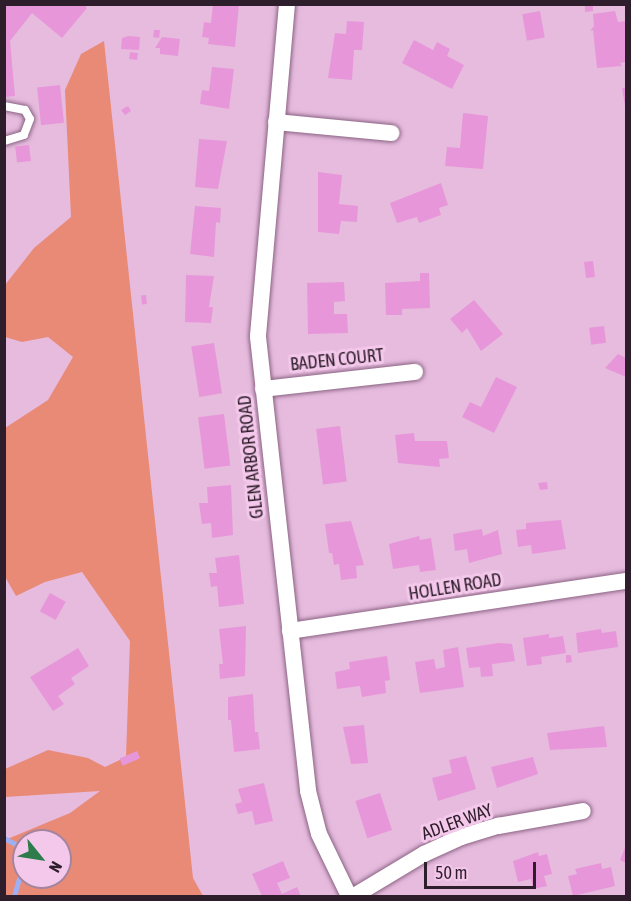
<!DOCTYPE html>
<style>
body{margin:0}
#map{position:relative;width:631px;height:901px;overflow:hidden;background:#e6bbde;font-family:"Asap Condensed",sans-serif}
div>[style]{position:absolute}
.green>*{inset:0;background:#e98a76}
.stream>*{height:4.5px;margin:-2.25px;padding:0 2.25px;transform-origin:2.25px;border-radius:2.25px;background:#9eaff4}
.building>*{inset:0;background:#e797d9;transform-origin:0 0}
.roads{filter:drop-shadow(0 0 2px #8b6483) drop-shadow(0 0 2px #8b6483)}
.lane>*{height:8px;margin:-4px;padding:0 4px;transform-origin:4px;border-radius:4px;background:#fff}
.street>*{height:16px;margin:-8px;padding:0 8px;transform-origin:8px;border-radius:8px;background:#fff}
span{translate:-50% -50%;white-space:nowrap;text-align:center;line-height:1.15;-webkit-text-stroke:6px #f4c8eb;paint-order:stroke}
.street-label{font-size:18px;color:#2e1e2b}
.frame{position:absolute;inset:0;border:6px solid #2e1e2b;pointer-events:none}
.north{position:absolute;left:12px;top:829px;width:60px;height:60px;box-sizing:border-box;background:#f4c8eb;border:2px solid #a5849e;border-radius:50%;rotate:120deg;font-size:16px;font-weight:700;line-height:24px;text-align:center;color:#2e1e2b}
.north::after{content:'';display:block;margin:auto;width:21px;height:27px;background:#2e7c4b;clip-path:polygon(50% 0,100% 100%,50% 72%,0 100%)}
.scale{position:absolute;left:424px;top:862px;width:112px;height:27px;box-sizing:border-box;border:3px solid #2e1e2b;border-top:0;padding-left:8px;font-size:18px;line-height:21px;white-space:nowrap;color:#2e1e2b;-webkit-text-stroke:4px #f4c8eb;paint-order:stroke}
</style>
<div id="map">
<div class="green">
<div style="clip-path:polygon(evenodd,104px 41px,193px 878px,203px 896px,5px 896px,5px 840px,70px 813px,100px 791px,5px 797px,5px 769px,48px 750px,88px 758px,105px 767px,126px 757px,130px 641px,82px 572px,45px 582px,16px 596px,4px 575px,5px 428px,48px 400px,73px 357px,48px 337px,22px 342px,5px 337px,5px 285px,34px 248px,71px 217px,65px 90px,81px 54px,104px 41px,24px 841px,60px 841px,60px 877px,24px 877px,24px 841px)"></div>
</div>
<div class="stream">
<div style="left:4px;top:838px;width:18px;rotate:27deg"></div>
<div style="left:20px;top:846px;width:15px;rotate:74deg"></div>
<div style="left:14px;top:896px;width:35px;rotate:-74deg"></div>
</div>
<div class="building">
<div style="clip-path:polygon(4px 4px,83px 4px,87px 8px,62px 38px,32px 13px,10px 41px,15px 96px,4px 97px)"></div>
<div style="clip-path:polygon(213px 4px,239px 4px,235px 47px,208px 44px,209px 38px,202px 37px,204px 22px,211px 23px)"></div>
<div style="clip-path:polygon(585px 5px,593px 5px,593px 11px,585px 12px)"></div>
<div style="left:540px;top:11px;width:27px;height:18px;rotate:80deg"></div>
<div style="clip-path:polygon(615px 11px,618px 22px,626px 21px,626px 62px,620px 63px,622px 66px,597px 68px,593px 30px,590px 31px,594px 26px,593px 14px)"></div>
<div style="clip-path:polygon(347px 21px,364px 22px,362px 50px,354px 50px,352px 80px,328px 78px,335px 33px,346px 34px)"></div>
<div style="clip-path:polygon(154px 30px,160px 30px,159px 38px,153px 37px)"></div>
<div style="clip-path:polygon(128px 36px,140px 37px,139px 50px,121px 49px,122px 38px)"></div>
<div style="clip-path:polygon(162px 37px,180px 39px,178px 56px,160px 54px,160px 48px,155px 48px)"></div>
<div style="clip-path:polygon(414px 40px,433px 50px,437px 42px,450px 49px,447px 56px,464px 65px,452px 89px,402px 63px)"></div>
<div style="left:130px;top:52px;width:8px;height:7px;rotate:7deg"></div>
<div style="clip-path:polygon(212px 67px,234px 69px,229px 109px,200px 104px,202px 90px,209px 91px)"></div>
<div style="left:60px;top:85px;width:38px;height:23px;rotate:84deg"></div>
<div style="clip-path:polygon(622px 88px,626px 88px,626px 106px,625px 106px)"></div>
<div style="clip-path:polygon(128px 106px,131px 111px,125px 115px,121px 110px)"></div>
<div style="clip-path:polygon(463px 113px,488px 116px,483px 169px,445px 166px,447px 147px,460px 148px)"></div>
<div style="clip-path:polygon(199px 139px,227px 141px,218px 189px,195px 187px)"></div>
<div style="left:29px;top:145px;width:16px;height:14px;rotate:83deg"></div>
<div style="clip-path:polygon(318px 172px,342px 175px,339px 204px,358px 206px,357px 222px,341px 221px,339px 234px,318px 232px)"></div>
<div style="clip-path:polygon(441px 183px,448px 205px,439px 208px,441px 215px,419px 223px,417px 217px,397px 223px,390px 203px)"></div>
<div style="clip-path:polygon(195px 206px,221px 208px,220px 223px,216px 222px,214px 257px,190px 254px)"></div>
<div style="left:593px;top:261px;width:16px;height:9px;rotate:83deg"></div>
<div style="clip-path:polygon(420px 273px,429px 273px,430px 308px,402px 309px,402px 315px,386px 315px,385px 283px,420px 281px)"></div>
<div style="clip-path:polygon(186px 275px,214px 276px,209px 307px,213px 307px,211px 323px,185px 322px)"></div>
<div style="clip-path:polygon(344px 282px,345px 301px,334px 302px,334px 314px,347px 314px,348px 333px,308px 334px,307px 283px)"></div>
<div style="left:146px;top:295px;width:9px;height:5px;rotate:84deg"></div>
<div style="clip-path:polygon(474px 300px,503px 334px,481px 351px,467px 328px,462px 333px,450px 319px)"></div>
<div style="left:604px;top:326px;width:17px;height:15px;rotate:83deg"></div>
<div style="left:214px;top:343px;width:51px;height:23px;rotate:81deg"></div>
<div style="clip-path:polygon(618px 354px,626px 358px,626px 377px,605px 368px)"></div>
<div style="clip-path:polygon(496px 377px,517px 387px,494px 433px,462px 417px,470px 402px,481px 407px)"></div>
<div style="left:224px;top:414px;width:52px;height:26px;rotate:83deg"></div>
<div style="left:340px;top:426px;width:56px;height:24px;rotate:83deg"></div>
<div style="clip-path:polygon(414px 433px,415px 441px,447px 441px,449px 458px,439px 459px,440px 467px,398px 463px,395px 435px)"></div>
<div style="clip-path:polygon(547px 482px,548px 489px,540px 490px,538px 483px)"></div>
<div style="clip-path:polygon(231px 485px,233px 535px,212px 538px,211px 523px,202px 524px,199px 503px,208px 503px,207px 487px)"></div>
<div style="clip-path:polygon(561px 520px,566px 549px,532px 554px,531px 545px,518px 547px,516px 530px,526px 529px,526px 523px)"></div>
<div style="clip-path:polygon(351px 521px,364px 565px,356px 566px,357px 578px,341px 580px,339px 564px,334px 565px,332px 553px,329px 553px,325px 524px)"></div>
<div style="clip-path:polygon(482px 529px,483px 536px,498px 530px,502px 554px,469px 563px,467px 549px,455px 551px,453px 534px)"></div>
<div style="clip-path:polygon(419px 536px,420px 540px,431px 538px,436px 570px,420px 572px,419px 565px,393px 569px,389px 544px)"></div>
<div style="clip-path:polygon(239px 555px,244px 604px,219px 607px,217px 586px,211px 587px,209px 573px,217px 573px,215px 558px)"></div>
<div style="left:50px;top:593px;width:18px;height:21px;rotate:29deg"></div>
<div style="clip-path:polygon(246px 626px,245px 676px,220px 679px,219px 664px,223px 664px,219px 629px)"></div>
<div style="clip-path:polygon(601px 629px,602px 633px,616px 631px,618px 647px,578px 653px,576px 633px)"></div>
<div style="clip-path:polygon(549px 634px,549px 638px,563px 636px,566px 653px,541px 657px,542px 664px,527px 666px,523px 638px)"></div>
<div style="clip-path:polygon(498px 643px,512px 644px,515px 661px,492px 664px,493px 676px,481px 677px,480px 667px,469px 668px,466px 648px)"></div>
<div style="clip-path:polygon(458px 647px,464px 687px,420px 693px,415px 662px,434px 659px,436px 669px,445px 667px,443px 650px)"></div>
<div style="clip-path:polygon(78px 648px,89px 666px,71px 678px,75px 684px,58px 696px,64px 704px,53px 711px,30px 677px)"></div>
<div style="clip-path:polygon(566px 655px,571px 655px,572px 662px,566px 663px)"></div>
<div style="clip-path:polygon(387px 656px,390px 680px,385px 681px,386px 693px,362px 697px,360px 686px,337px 689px,335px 672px,350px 669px,349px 662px)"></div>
<div style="clip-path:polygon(253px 694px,255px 732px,258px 732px,260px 749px,234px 752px,231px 720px,228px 720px,228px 697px)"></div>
<div style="clip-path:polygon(364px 725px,368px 763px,351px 764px,343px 727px)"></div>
<div style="clip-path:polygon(604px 726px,607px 747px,550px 750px,547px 733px)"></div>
<div style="left:137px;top:751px;width:8px;height:19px;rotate:67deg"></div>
<div style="clip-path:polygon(466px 756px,476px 789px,438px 801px,432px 778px,452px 773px,449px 760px)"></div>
<div style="clip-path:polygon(533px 757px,538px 774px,497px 788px,491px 767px)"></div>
<div style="clip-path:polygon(264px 783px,273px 821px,255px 825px,252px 811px,238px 814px,235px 804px,242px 802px,238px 789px)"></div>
<div style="left:380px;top:793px;width:39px;height:26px;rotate:72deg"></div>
<div style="clip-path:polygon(626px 845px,626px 863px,620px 860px)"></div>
<div style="clip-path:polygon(538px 852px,539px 856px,547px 854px,552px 874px,544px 876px,547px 886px,533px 889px,531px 879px,518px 882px,513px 861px)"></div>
<div style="clip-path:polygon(283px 861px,290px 878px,277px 883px,282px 894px,297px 887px,301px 896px,262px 896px,252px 874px)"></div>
<div style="clip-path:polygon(601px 863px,602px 869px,611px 867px,615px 886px,573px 896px,568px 876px,577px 874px,575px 869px)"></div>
</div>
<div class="roads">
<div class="lane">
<div style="left:4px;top:106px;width:21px;rotate:11deg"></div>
<div style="left:25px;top:110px;width:10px;rotate:61deg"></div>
<div style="left:30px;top:119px;width:17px;rotate:111deg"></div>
<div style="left:24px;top:135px;width:21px;rotate:163deg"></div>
</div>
<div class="street">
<div style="left:287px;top:4px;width:334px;rotate:95deg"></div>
<div style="left:258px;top:337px;width:457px;rotate:83.7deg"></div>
<div style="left:308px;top:791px;width:44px;rotate:75.7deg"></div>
<div style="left:319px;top:834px;width:69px;rotate:64.2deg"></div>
<div style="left:276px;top:122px;width:116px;rotate:5.5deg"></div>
<div style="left:263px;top:389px;width:153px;rotate:-6.4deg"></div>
<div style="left:290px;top:631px;width:340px;rotate:-8.5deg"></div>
<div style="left:354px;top:896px;width:82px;rotate:-31deg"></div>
<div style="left:424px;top:854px;width:41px;rotate:-24.7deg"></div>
<div style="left:461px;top:837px;width:39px;rotate:-17deg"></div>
<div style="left:498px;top:826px;width:86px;rotate:-10deg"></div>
</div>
</div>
<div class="street-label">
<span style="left:337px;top:360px;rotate:-6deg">BADEN COURT</span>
<span style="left:251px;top:457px;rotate:-96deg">GLEN ARBOR ROAD</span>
<span style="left:455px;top:587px;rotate:-9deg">HOLLEN ROAD</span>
<span style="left:457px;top:822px;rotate:-20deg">ADLER WAY</span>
</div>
<div class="frame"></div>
<div class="north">N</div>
<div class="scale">50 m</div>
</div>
